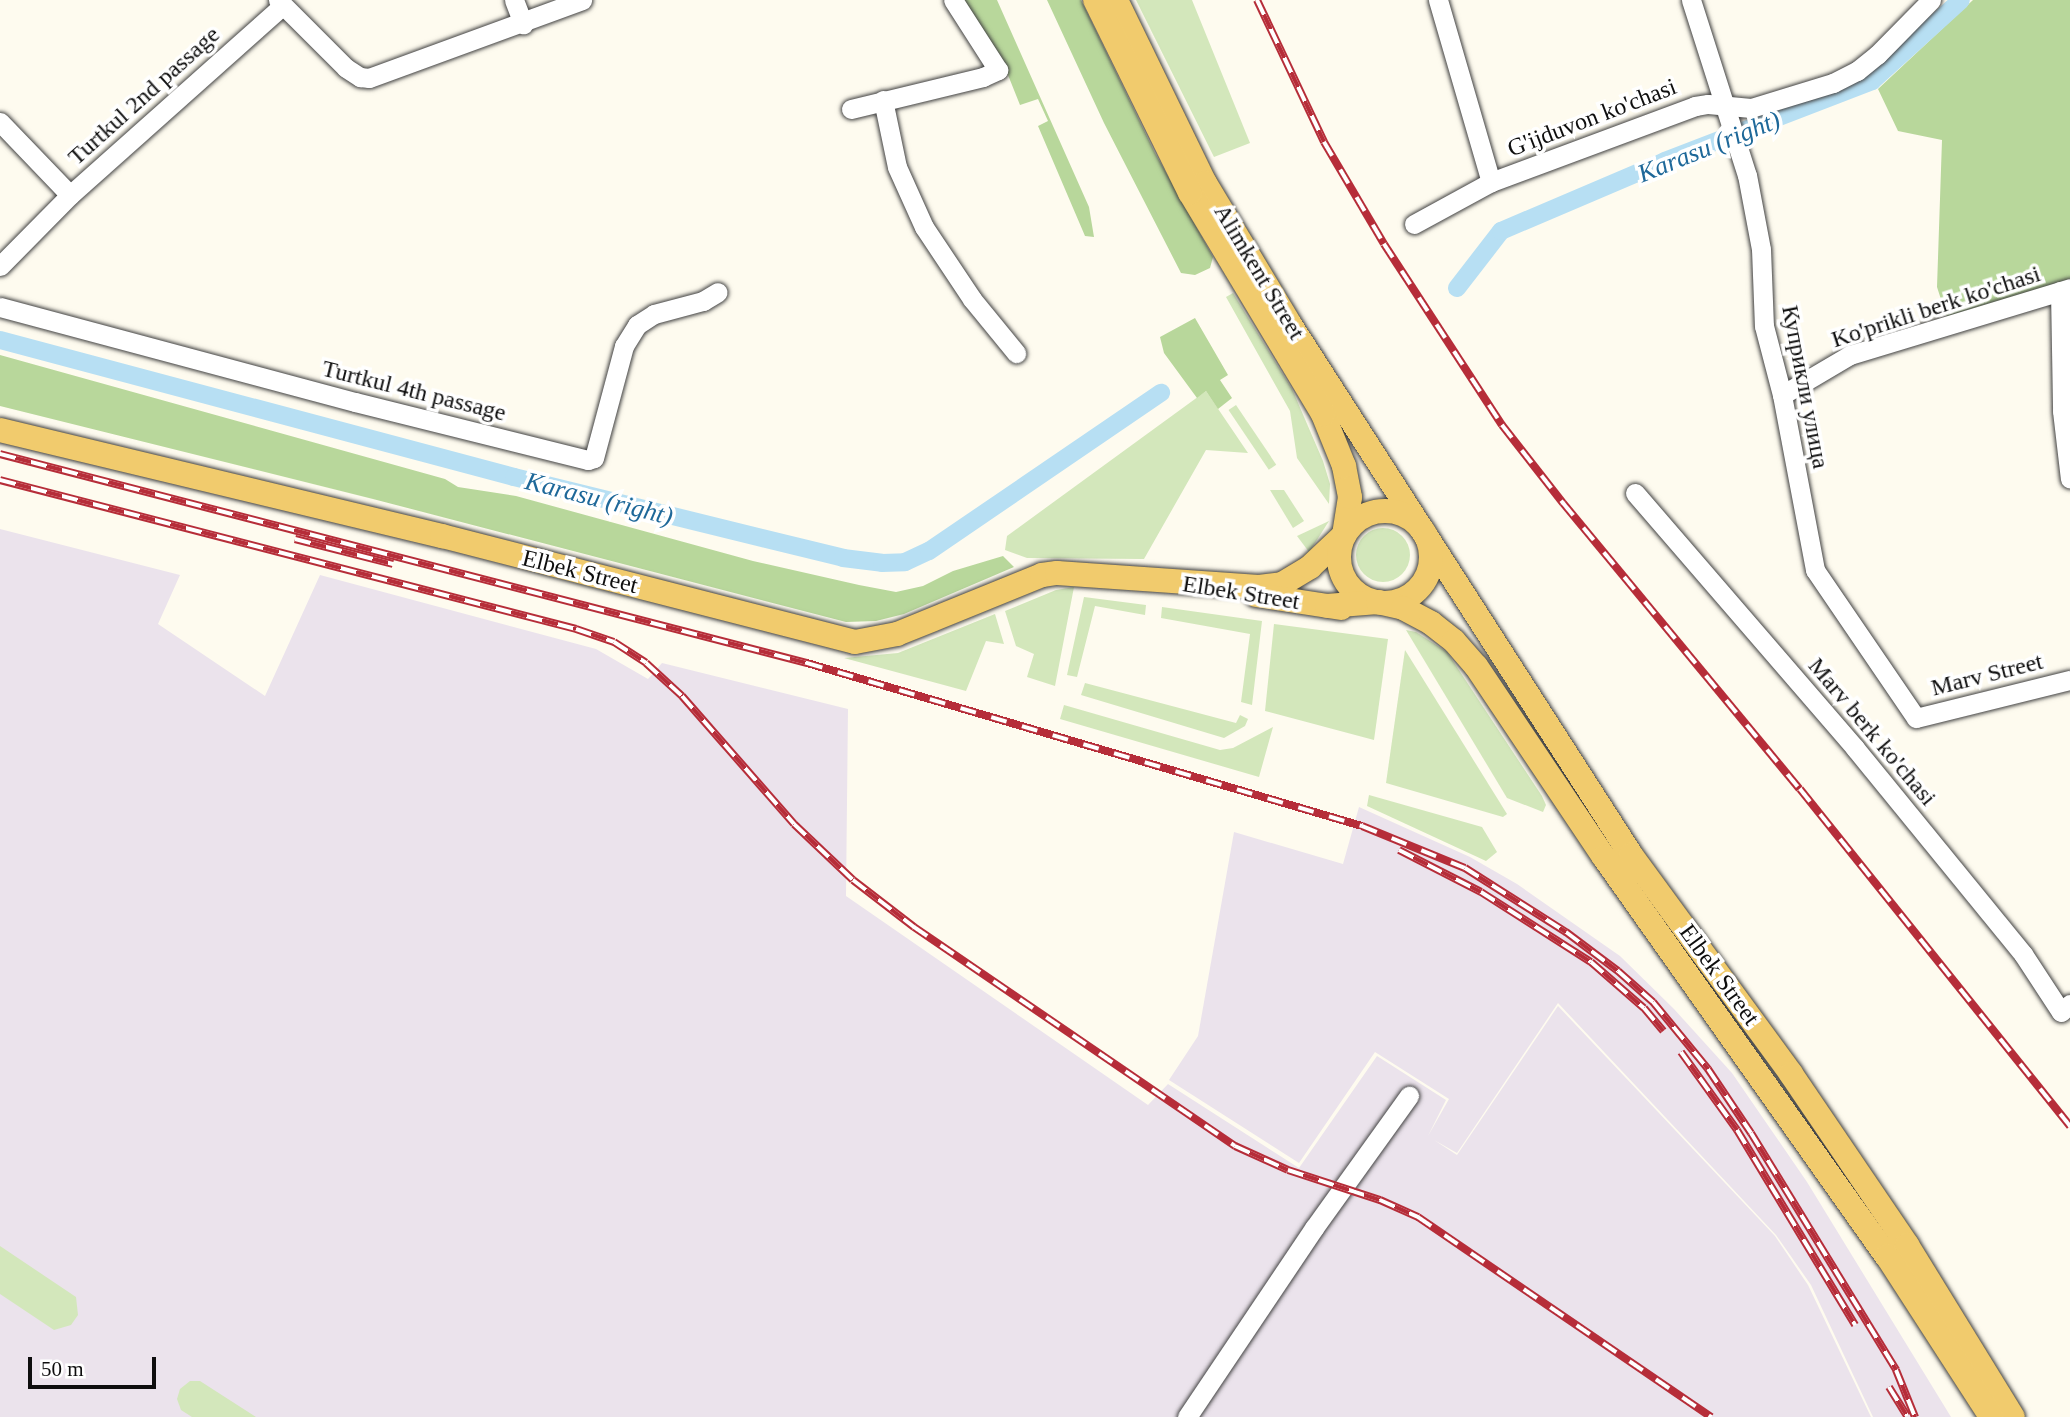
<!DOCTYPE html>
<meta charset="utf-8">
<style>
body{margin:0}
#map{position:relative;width:2070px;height:1417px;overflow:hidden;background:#fefbef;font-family:Georgia,serif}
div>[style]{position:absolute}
.industrial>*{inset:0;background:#ebe3ec}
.green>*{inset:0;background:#d3e7bb;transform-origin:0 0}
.round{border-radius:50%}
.forest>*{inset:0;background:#b8d79b}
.canal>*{height:18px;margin:-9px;padding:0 9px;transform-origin:9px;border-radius:9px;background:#b7dff3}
.roads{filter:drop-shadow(0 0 2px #414141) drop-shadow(0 0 2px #414141)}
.minor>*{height:19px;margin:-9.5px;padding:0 9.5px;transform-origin:9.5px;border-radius:9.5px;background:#fff}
.major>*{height:24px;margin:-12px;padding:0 12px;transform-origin:12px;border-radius:12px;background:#f1cb6d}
.major>.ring{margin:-12px;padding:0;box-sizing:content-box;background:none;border:24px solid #f1cb6d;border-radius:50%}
.rail>*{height:8px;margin-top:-4px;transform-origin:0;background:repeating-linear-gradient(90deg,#fff 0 16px,#b62d39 0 32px);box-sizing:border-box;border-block:2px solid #b62d39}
span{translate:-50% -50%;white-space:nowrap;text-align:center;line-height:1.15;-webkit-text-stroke:7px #fff;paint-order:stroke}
.street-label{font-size:24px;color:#0e0e0e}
.water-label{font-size:26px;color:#1e6899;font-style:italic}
.scale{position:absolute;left:28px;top:1357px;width:128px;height:32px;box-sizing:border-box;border:4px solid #0e0e0e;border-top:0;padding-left:9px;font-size:21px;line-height:24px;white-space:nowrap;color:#0e0e0e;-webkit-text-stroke:5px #fff;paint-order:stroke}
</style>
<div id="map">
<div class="industrial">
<div style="clip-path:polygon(0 529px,180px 575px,158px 624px,265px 696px,320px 575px,596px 649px,648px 679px,662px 663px,848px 709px,846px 896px,1148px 1105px,1168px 1084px,1299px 1168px,1377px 1056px,1446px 1100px,1428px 1136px,1449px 1099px,1375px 1052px,1299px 1163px,1169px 1080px,1198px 1036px,1234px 832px,1343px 864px,1359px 807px,1470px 857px,1517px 884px,1620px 956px,1674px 1009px,1732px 1073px,1807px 1182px,1951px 1417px,1873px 1417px,1811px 1285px,1776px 1235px,1558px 1003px,1457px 1153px,1434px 1140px,1457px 1155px,1558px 1006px,1775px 1236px,1808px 1285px,1871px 1417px,0 1417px)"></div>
</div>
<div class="green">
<div style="clip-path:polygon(1136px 0,1192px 0,1250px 143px,1214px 157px)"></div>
<div style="clip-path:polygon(1233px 293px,1292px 389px,1323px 461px,1330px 484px,1329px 504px,1297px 458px,1290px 411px,1226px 297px)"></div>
<div style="clip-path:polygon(1206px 391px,1248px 453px,1206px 450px,1144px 559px,1027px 558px,1005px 550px,1007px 536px)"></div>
<div style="left:1236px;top:405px;width:72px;height:9px;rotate:56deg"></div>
<div style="clip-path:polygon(1270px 490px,1284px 490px,1304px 521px,1293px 528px)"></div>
<div style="clip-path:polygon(1329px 521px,1315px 543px,1309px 552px,1297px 536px)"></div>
<div class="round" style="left:1356px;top:528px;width:54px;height:54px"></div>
<div style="clip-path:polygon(1074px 587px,1055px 686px,1027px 677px,1034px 654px,1016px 646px,1005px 611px,1056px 590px)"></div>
<div style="clip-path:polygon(1084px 597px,1146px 605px,1145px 615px,1095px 606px,1077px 677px,1067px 675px)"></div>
<div style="clip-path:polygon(1162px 607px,1262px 621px,1252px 705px,1241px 702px,1250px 634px,1161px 618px)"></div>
<div style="clip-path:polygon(995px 614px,1004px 644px,986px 641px,966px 691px,844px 658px,898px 653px)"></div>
<div style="clip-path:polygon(1274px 624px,1388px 639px,1374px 740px,1265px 711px)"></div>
<div style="clip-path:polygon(1406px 630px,1416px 632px,1447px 652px,1542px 796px,1546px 805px,1543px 812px,1507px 798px)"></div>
<div style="clip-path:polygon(1405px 650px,1507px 814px,1503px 817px,1386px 783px)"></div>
<div style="clip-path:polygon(1085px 683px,1236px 723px,1240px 715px,1248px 719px,1245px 726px,1224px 738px,1081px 695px)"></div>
<div style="clip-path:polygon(1064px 705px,1220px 750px,1233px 748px,1273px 727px,1259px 777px,1060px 719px)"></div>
<div style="clip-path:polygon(1369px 795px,1482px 827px,1497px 852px,1486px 861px,1367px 806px)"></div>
<div style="clip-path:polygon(0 1246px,76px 1297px,78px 1315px,71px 1325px,54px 1330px,0 1294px)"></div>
<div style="clip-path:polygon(190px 1381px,200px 1381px,256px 1417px,192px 1417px,181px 1410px,177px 1399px,180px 1389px)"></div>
</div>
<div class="forest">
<div style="clip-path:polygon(960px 0,997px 0,1089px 207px,1094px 237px,1085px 236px,1038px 126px,1048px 121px,1038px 99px,1020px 105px,1008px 75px)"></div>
<div style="clip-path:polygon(1047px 0,1081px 0,1155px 153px,1213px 257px,1210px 268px,1195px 275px,1181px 273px,1104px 123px)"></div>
<div style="clip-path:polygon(1973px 0,2070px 0,2070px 281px,1947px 318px,1937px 287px,1942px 140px,1898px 131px,1878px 89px)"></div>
<div style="clip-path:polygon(1195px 318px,1228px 375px,1220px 380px,1232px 398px,1218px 409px,1206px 391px,1197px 398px,1164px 353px,1160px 337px)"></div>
<div style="clip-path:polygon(0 355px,445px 479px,458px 487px,516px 496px,753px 561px,859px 585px,896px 592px,923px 586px,953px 571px,1003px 556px,1014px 567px,904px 614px,876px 621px,846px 622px,373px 499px,0 406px)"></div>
</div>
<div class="canal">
<div style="left:1457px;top:288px;width:72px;rotate:-52.3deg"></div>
<div style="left:1501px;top:231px;width:178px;rotate:-23.1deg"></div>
<div style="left:1665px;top:161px;width:222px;rotate:-21.1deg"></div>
<div style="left:1872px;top:81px;width:120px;rotate:-42.3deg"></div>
<div style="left:0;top:340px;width:532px;rotate:14.92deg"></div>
<div style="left:514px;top:477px;width:339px;rotate:13.8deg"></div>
<div style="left:843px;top:558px;width:39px;rotate:7deg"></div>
<div style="left:882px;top:563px;width:23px;rotate:-2deg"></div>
<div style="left:905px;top:562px;width:26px;rotate:-25deg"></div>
<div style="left:929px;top:551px;width:281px;rotate:-34.3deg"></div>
</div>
<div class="roads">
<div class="minor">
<div style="left:278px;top:0;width:96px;rotate:45deg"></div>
<div style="left:346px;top:68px;width:17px;rotate:33deg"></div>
<div style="left:360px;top:77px;width:9px;rotate:6deg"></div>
<div style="left:369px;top:78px;width:227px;rotate:-20.1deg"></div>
<div style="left:514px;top:0;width:26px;rotate:69deg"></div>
<div style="left:1438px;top:0;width:190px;rotate:73.8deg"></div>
<div style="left:1691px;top:0;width:184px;rotate:72.3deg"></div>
<div style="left:1747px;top:175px;width:75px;rotate:79.3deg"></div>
<div style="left:1761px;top:249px;width:77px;rotate:87.8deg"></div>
<div style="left:1764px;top:326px;width:71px;rotate:75.4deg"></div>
<div style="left:1782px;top:395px;width:178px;rotate:79.3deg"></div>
<div style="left:1815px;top:570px;width:179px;rotate:55.7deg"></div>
<div style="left:1916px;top:718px;width:159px;rotate:-13.9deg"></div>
<div style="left:883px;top:100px;width:68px;rotate:78.2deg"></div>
<div style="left:897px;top:167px;width:66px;rotate:65.8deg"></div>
<div style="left:924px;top:227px;width:87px;rotate:56.3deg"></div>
<div style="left:972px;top:299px;width:70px;rotate:50.8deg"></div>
<div style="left:851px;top:109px;width:136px;rotate:-13.6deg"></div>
<div style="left:983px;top:77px;width:17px;rotate:-25deg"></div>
<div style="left:998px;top:70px;width:83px;rotate:-122.7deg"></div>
<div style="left:0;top:122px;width:101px;rotate:46.2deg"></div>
<div style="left:1414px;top:224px;width:88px;rotate:-28.6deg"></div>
<div style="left:1491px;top:182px;width:218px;rotate:-20.4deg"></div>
<div style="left:1695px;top:106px;width:13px;rotate:-9deg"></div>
<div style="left:1708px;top:104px;width:43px;rotate:5.3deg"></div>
<div style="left:1751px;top:108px;width:86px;rotate:-17deg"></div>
<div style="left:1833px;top:83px;width:27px;rotate:-27deg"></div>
<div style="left:1857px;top:71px;width:26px;rotate:-39deg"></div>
<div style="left:1877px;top:55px;width:77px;rotate:-45.5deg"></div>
<div style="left:0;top:266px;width:100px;rotate:-45.4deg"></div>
<div style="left:70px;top:195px;width:284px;rotate:-41.7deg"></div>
<div style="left:2060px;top:291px;width:120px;rotate:89deg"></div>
<div style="left:2062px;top:411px;width:68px;rotate:83.3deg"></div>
<div style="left:0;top:307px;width:367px;rotate:15deg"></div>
<div style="left:355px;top:402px;width:240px;rotate:14deg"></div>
<div style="left:588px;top:460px;width:6px;rotate:-18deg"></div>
<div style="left:594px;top:458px;width:116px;rotate:-75deg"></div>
<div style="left:624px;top:346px;width:25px;rotate:-58deg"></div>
<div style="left:637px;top:325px;width:20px;rotate:-33deg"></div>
<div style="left:654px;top:314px;width:51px;rotate:-14.9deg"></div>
<div style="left:703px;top:301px;width:17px;rotate:-31deg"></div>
<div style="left:1782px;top:395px;width:79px;rotate:-30.5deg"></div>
<div style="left:1850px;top:355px;width:230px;rotate:-16.9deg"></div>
<div style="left:1635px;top:493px;width:337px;rotate:49.2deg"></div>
<div style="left:1855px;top:748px;width:266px;rotate:50.8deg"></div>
<div style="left:2023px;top:954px;width:69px;rotate:56.8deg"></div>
<div style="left:2061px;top:1012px;width:12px;rotate:-42deg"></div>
<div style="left:1187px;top:1417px;width:228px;rotate:-56.1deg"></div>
<div style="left:1314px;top:1228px;width:163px;rotate:-54.3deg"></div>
</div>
<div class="major">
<div style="left:1116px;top:0;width:203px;rotate:64.1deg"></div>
<div style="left:1205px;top:183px;width:163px;rotate:59deg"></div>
<div style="left:1289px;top:323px;width:632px;rotate:57.26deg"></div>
<div style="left:1631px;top:855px;width:271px;rotate:53.8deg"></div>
<div style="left:1791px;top:1074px;width:207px;rotate:55.8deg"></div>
<div style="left:1907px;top:1245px;width:202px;rotate:58.4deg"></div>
<div style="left:0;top:430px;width:455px;rotate:13.5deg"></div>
<div style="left:442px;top:536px;width:426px;rotate:14.4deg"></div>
<div style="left:855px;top:642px;width:43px;rotate:-10.8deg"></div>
<div style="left:897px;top:634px;width:157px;rotate:-22.1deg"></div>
<div style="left:1042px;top:575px;width:15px;rotate:-8deg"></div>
<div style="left:1057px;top:573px;width:202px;rotate:4deg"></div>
<div style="left:1259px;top:587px;width:23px;rotate:-7deg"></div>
<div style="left:1282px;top:584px;width:33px;rotate:-31deg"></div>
<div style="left:1310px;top:567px;width:47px;rotate:-43.3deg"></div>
<div style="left:1344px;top:535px;width:38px;rotate:-81deg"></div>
<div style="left:1350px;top:497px;width:32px;rotate:-101deg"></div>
<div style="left:1344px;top:466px;width:56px;rotate:-112deg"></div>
<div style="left:1323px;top:414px;width:258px;rotate:-121deg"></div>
<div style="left:1190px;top:193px;width:215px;rotate:-116.2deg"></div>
<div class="ring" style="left:1339px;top:511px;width:68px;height:68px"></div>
<div style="left:1256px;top:595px;width:86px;rotate:8.7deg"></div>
<div style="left:1327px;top:606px;width:51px;rotate:-4.5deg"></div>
<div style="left:1378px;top:602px;width:26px;rotate:13deg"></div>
<div style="left:1403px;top:608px;width:32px;rotate:28deg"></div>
<div style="left:1431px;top:623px;width:29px;rotate:38deg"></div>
<div style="left:1454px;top:641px;width:33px;rotate:49deg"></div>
<div style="left:1476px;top:666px;width:230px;rotate:56.2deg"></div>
<div style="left:1604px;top:857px;width:489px;rotate:54.7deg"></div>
<div style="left:1887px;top:1256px;width:192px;rotate:57.1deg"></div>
</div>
</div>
<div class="rail">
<div style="left:1257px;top:0;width:157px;rotate:64.7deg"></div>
<div style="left:1324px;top:142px;width:118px;rotate:59.5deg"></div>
<div style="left:1384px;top:244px;width:216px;rotate:56.9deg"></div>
<div style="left:1502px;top:425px;width:99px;rotate:52deg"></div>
<div style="left:1563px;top:503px;width:371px;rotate:50.4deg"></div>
<div style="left:1800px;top:789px;width:432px;rotate:51.3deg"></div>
<div style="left:0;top:454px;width:834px;rotate:14.52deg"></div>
<div style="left:807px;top:663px;width:578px;rotate:16.37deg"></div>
<div style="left:1362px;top:826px;width:111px;rotate:22.2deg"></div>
<div style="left:1465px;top:868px;width:120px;rotate:32.4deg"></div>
<div style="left:1566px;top:932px;width:65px;rotate:36.9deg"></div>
<div style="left:1618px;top:971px;width:47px;rotate:41.5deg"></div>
<div style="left:1653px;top:1002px;width:87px;rotate:50.6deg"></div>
<div style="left:1708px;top:1069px;width:77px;rotate:56.1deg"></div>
<div style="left:1751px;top:1133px;width:278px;rotate:58.5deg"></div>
<div style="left:1896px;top:1370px;width:51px;rotate:68deg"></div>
<div style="left:0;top:480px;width:595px;rotate:14.5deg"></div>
<div style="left:576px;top:629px;width:40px;rotate:18.9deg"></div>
<div style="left:614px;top:642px;width:38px;rotate:33deg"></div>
<div style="left:646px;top:663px;width:49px;rotate:42.5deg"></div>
<div style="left:682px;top:696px;width:170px;rotate:48.8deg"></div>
<div style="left:794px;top:824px;width:81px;rotate:43.5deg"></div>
<div style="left:853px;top:880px;width:77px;rotate:37.6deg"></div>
<div style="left:914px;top:927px;width:389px;rotate:34.3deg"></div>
<div style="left:1235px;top:1146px;width:58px;rotate:24.4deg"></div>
<div style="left:1288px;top:1170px;width:97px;rotate:18.1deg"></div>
<div style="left:1380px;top:1200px;width:42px;rotate:24.1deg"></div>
<div style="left:1418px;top:1217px;width:355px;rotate:34.3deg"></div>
<div style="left:295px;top:539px;width:101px;rotate:14.3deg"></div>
<div style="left:1399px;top:850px;width:92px;rotate:27.1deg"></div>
<div style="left:1481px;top:892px;width:130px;rotate:32.5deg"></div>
<div style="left:1591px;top:962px;width:70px;rotate:41deg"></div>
<div style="left:1644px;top:1008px;width:30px;rotate:50deg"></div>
<div style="left:1681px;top:1052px;width:96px;rotate:54.3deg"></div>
<div style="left:1737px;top:1130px;width:228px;rotate:58.8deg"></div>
<div style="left:1889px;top:1387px;width:34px;rotate:58deg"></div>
</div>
<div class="street-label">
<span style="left:144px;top:96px;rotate:-42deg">Turtkul 2nd passage</span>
<span style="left:1592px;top:118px;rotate:-21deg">G'ijduvon ko'chasi</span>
<span style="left:1259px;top:272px;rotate:59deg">Alimkent Street</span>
<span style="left:1936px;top:307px;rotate:-18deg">Ko'prikli berk ko'chasi</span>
<span style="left:1805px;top:387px;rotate:79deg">Куприкли улица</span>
<span style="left:414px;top:391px;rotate:14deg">Turtkul 4th passage</span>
<span style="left:580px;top:572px;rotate:14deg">Elbek Street</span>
<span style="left:1241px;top:593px;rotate:9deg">Elbek Street</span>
<span style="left:1987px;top:675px;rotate:-14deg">Marv Street</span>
<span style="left:1872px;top:732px;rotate:50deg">Marv berk ko'chasi</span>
<span style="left:1719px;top:975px;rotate:54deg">Elbek Street</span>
</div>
<div class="water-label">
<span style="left:1709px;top:147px;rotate:-22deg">Karasu (right)</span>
<span style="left:599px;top:499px;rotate:14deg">Karasu (right)</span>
</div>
<div class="scale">50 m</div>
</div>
